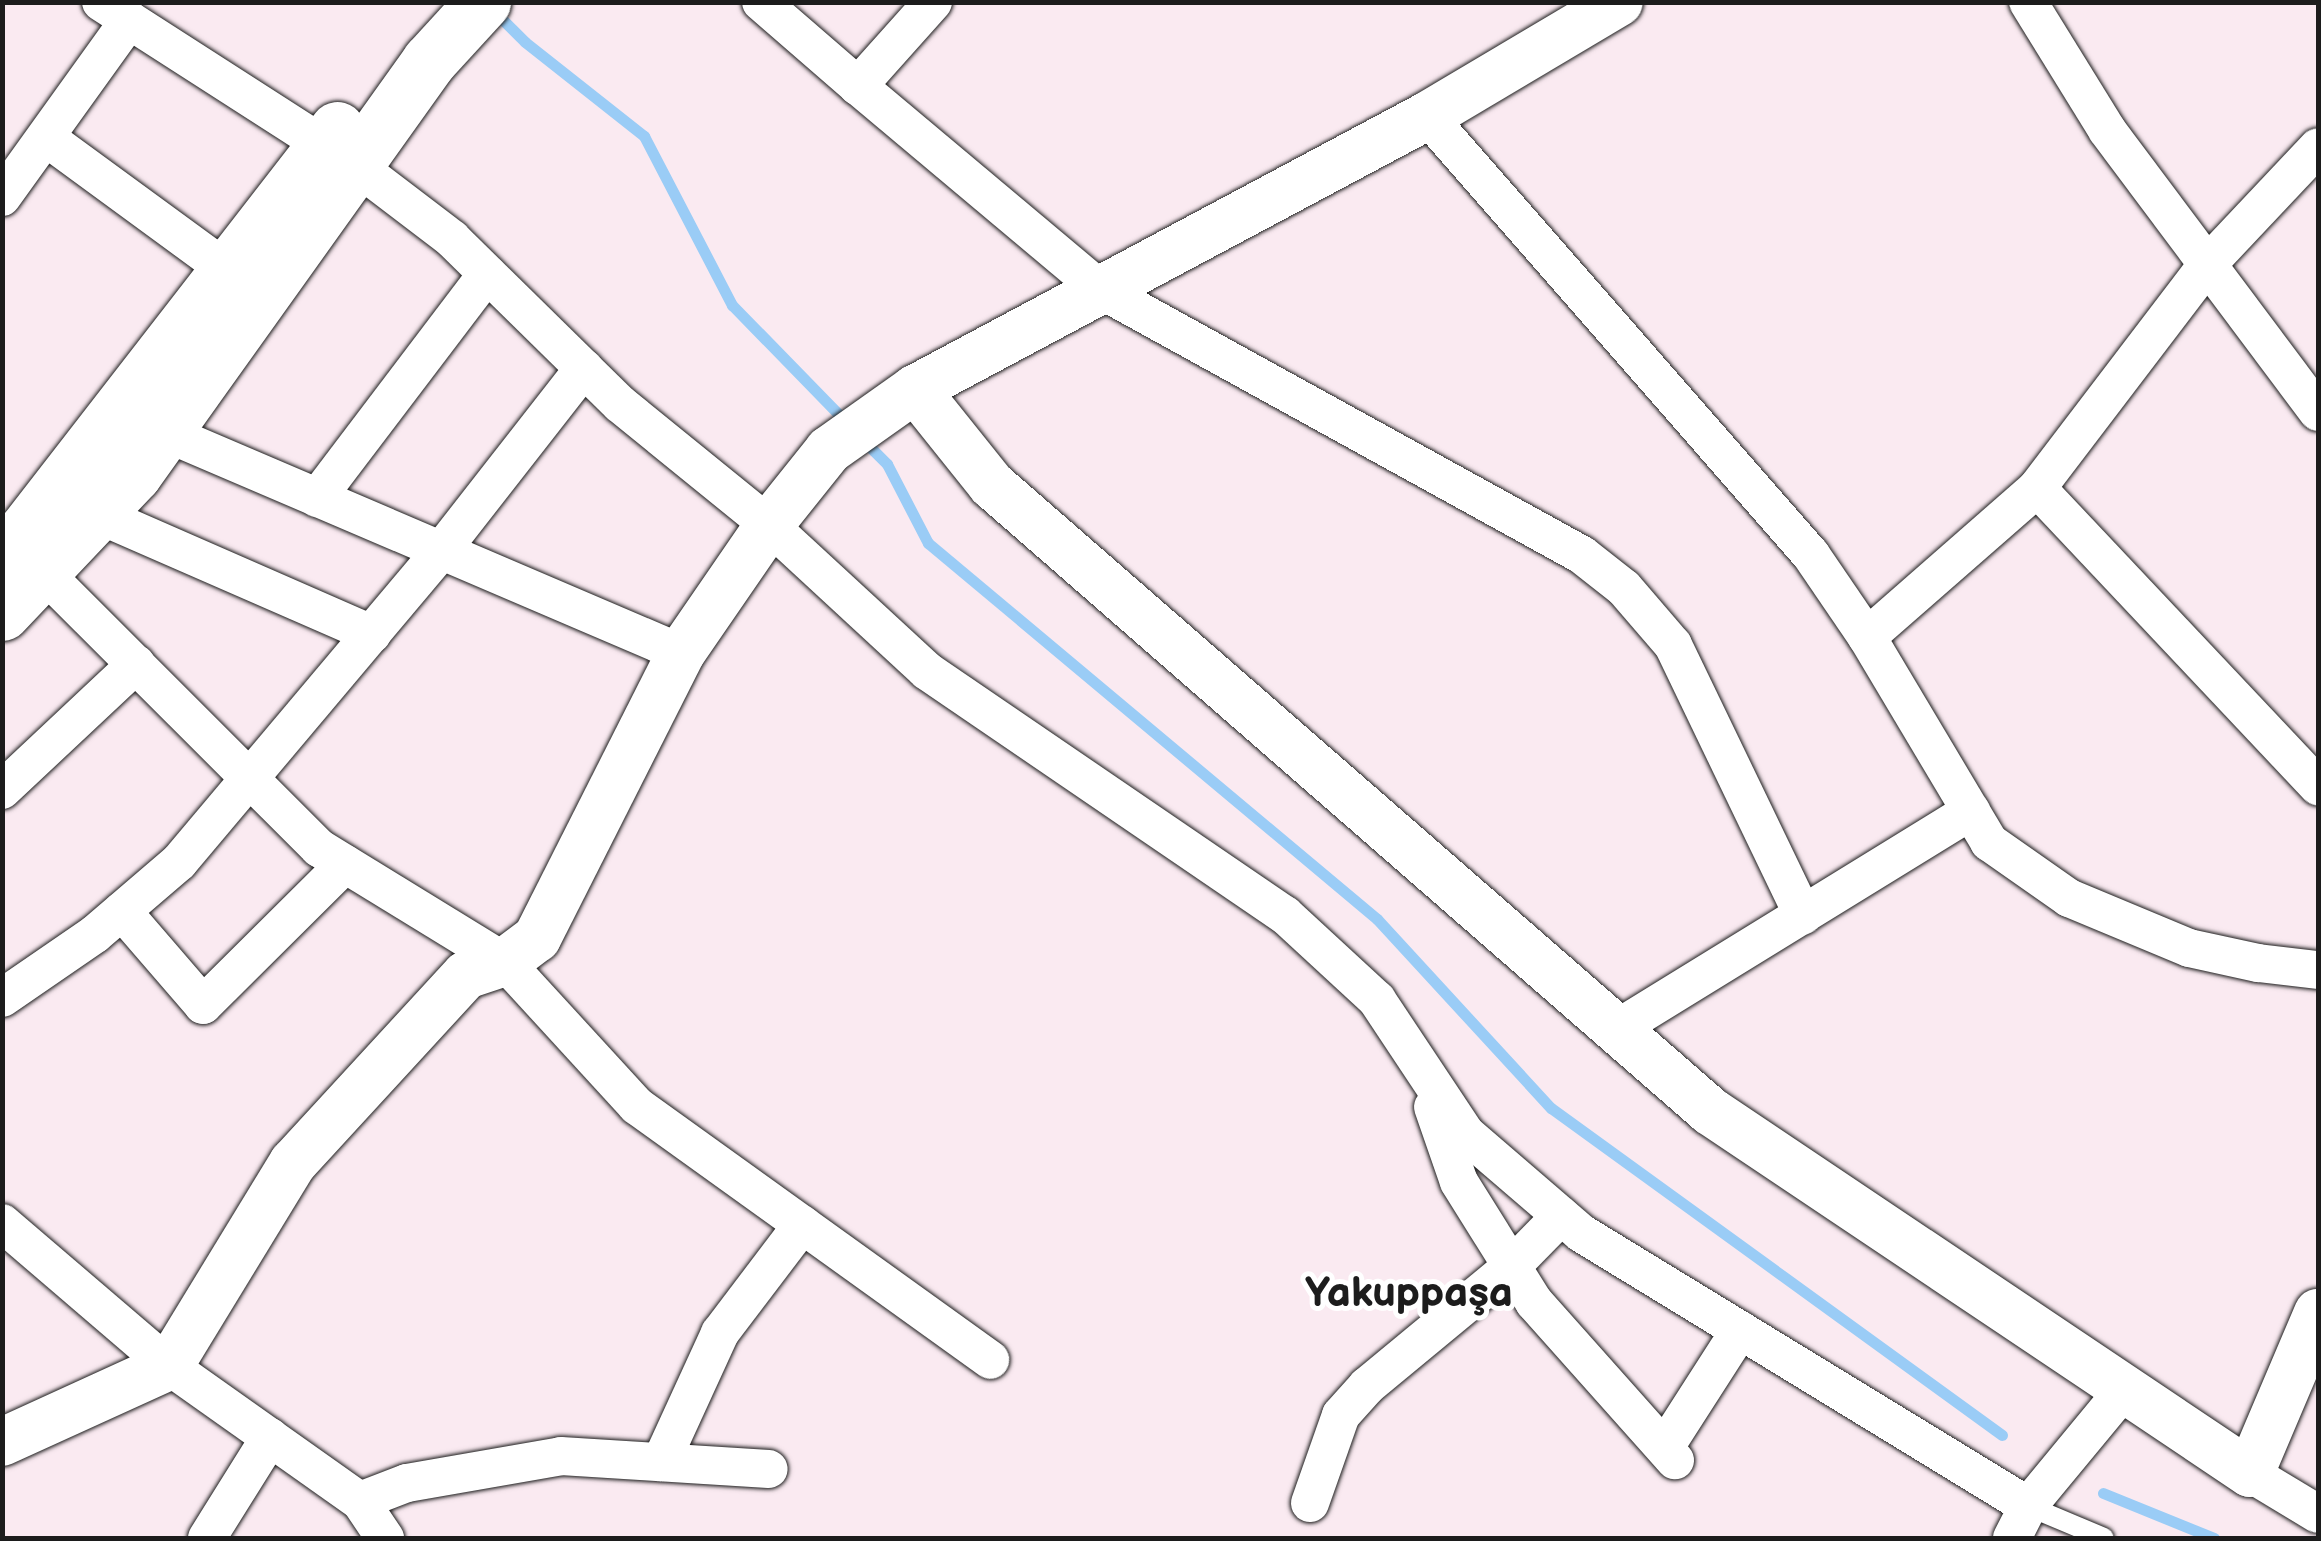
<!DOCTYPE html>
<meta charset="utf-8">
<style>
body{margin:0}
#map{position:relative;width:2321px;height:1541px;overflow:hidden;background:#faeaf1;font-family:"Balsamiq Sans",sans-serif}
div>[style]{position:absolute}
.stream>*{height:11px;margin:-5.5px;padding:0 5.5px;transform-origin:5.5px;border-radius:5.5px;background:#9accf6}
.roads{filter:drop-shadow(0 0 2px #1c1c1c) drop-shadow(0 0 2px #1c1c1c)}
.service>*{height:20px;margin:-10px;padding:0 10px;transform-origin:10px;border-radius:10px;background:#fff}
.minor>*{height:38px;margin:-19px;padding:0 19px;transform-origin:19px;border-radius:19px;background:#fff}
.tertiary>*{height:48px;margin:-24px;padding:0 24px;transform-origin:24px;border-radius:24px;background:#fff}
.secondary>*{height:55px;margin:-27.5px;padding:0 27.5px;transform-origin:27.5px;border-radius:27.5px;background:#fff}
span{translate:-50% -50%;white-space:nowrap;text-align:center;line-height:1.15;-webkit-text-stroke:10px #fff;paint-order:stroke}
.district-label{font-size:42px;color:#1c1c1c;font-weight:700}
.frame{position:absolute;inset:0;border:5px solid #1c1c1c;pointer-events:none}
</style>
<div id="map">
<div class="stream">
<div style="left:495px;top:12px;width:42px;rotate:45deg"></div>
<div style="left:525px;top:42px;width:152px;rotate:38.3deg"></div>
<div style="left:644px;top:136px;width:191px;rotate:62.5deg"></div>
<div style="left:732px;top:305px;width:166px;rotate:45.7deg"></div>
<div style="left:861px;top:438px;width:37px;rotate:45deg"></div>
<div style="left:887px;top:464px;width:89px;rotate:62.6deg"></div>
<div style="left:928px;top:543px;width:586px;rotate:39.94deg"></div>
<div style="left:1377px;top:919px;width:257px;rotate:47.4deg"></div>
<div style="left:1551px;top:1108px;width:557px;rotate:35.94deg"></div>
<div style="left:2103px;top:1493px;width:120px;rotate:22.1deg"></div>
</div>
<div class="roads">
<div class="service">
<div style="left:2028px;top:1506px;width:82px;rotate:22.8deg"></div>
</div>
<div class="minor">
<div style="left:101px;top:2px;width:302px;rotate:32.7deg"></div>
<div style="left:355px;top:165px;width:122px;rotate:37.3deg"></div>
<div style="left:452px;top:239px;width:235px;rotate:44.5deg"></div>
<div style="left:620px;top:404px;width:192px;rotate:39.1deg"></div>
<div style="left:769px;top:525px;width:215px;rotate:42.7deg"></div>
<div style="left:927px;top:671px;width:433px;rotate:34.3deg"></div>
<div style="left:1285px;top:915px;width:125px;rotate:42.7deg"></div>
<div style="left:1377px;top:1000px;width:161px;rotate:56.4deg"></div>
<div style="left:1466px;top:1134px;width:152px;rotate:40.7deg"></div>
<div style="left:1581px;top:1233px;width:524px;rotate:31.41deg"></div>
<div style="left:761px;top:2px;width:128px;rotate:40.9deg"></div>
<div style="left:933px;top:2px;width:113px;rotate:131.8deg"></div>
<div style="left:858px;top:86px;width:317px;rotate:40deg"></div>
<div style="left:1101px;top:290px;width:549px;rotate:28.85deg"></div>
<div style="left:1582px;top:555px;width:53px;rotate:38.2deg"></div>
<div style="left:1624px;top:588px;width:75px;rotate:49.3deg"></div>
<div style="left:1673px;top:645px;width:300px;rotate:64.3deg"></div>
<div style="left:2028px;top:2px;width:150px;rotate:58.3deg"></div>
<div style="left:2107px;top:130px;width:352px;rotate:53.2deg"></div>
<div style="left:1427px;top:116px;width:583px;rotate:48.82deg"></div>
<div style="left:1811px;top:555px;width:99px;rotate:55.7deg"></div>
<div style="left:1867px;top:637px;width:239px;rotate:59.2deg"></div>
<div style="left:1989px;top:842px;width:98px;rotate:35deg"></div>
<div style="left:2069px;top:898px;width:130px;rotate:22.6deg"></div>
<div style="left:2189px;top:948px;width:71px;rotate:12.3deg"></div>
<div style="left:2258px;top:963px;width:60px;rotate:6.7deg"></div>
<div style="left:48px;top:139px;width:222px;rotate:36.2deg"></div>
<div style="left:2px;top:197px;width:218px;rotate:-54.3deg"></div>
<div style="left:164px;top:432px;width:562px;rotate:23.15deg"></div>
<div style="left:2037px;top:488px;width:410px;rotate:46.7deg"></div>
<div style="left:317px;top:498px;width:281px;rotate:-52.8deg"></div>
<div style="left:97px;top:514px;width:300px;rotate:23.6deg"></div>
<div style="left:42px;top:571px;width:392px;rotate:45deg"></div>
<div style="left:319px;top:848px;width:218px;rotate:31.5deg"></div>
<div style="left:505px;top:962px;width:195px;rotate:47.5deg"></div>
<div style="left:637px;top:1106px;width:435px;rotate:35.7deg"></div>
<div style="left:1867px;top:637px;width:226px;rotate:-41.2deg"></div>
<div style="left:2037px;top:488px;width:279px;rotate:-52.7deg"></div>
<div style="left:2206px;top:266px;width:163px;rotate:-46.7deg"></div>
<div style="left:2px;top:790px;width:184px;rotate:-43.2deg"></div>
<div style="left:122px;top:911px;width:124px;rotate:49.2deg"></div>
<div style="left:203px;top:1005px;width:200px;rotate:-44.8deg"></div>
<div style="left:2px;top:998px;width:113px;rotate:-34.5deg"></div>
<div style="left:95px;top:934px;width:111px;rotate:-40.6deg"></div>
<div style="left:179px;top:862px;width:407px;rotate:-49.9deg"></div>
<div style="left:441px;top:551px;width:232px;rotate:-52deg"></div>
<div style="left:1615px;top:1030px;width:418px;rotate:-31.6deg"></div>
<div style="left:1433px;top:1107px;width:79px;rotate:70.9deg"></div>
<div style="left:1459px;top:1182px;width:142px;rotate:58deg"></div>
<div style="left:1534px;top:1302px;width:212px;rotate:48.3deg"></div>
<div style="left:2px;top:1223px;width:220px;rotate:40.6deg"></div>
<div style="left:169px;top:1366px;width:234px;rotate:35.3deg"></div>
<div style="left:360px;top:1501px;width:45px;rotate:56deg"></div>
<div style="left:1665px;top:1447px;width:139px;rotate:-57.3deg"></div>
<div style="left:661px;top:1462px;width:142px;rotate:-65.4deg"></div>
<div style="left:720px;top:1333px;width:136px;rotate:-52.8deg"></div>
<div style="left:2250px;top:1473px;width:79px;rotate:31.1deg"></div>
<div style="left:360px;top:1501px;width:50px;rotate:-21deg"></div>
<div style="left:407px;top:1483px;width:156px;rotate:-9.9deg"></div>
<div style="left:561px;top:1456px;width:208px;rotate:3.6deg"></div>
<div style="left:1310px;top:1503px;width:93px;rotate:-70.6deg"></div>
<div style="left:1341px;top:1415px;width:39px;rotate:-48deg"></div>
<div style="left:1367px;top:1386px;width:188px;rotate:-39.6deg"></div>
<div style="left:1512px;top:1266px;width:70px;rotate:-45.6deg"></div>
<div style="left:207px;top:1538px;width:119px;rotate:-58deg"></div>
<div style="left:2012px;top:1538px;width:36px;rotate:-63deg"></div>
<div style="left:2028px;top:1506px;width:149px;rotate:-50.4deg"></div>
</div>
<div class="tertiary">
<div style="left:915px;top:389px;width:123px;rotate:51.3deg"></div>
<div style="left:992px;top:485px;width:953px;rotate:41.08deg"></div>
<div style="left:1710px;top:1111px;width:650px;rotate:33.84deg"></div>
<div style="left:2250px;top:1473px;width:174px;rotate:-67deg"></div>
<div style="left:2px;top:1442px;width:183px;rotate:-24.5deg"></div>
<div style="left:169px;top:1366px;width:238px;rotate:-58.6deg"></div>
<div style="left:293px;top:1163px;width:255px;rotate:-47.4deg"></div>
<div style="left:466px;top:975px;width:41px;rotate:-18.4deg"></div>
<div style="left:505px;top:962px;width:40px;rotate:-37deg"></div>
<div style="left:537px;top:938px;width:319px;rotate:-63.2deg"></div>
<div style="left:681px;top:653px;width:155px;rotate:-55.5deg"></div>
<div style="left:769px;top:525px;width:96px;rotate:-51.3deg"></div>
<div style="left:829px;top:450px;width:105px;rotate:-35.3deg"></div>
<div style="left:915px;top:389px;width:580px;rotate:-28.07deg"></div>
<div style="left:1427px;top:116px;width:223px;rotate:-30.7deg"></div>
</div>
<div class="secondary">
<div style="left:2px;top:552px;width:31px;rotate:-42deg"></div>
<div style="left:25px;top:531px;width:509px;rotate:-52.18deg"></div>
<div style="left:2px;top:613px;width:192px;rotate:-46.5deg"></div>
<div style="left:134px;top:474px;width:508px;rotate:-54.46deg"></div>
<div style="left:429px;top:61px;width:80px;rotate:-47.5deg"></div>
</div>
</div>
<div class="district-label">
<span style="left:1409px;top:1294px">Yakuppaşa</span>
</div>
<div class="frame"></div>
</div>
